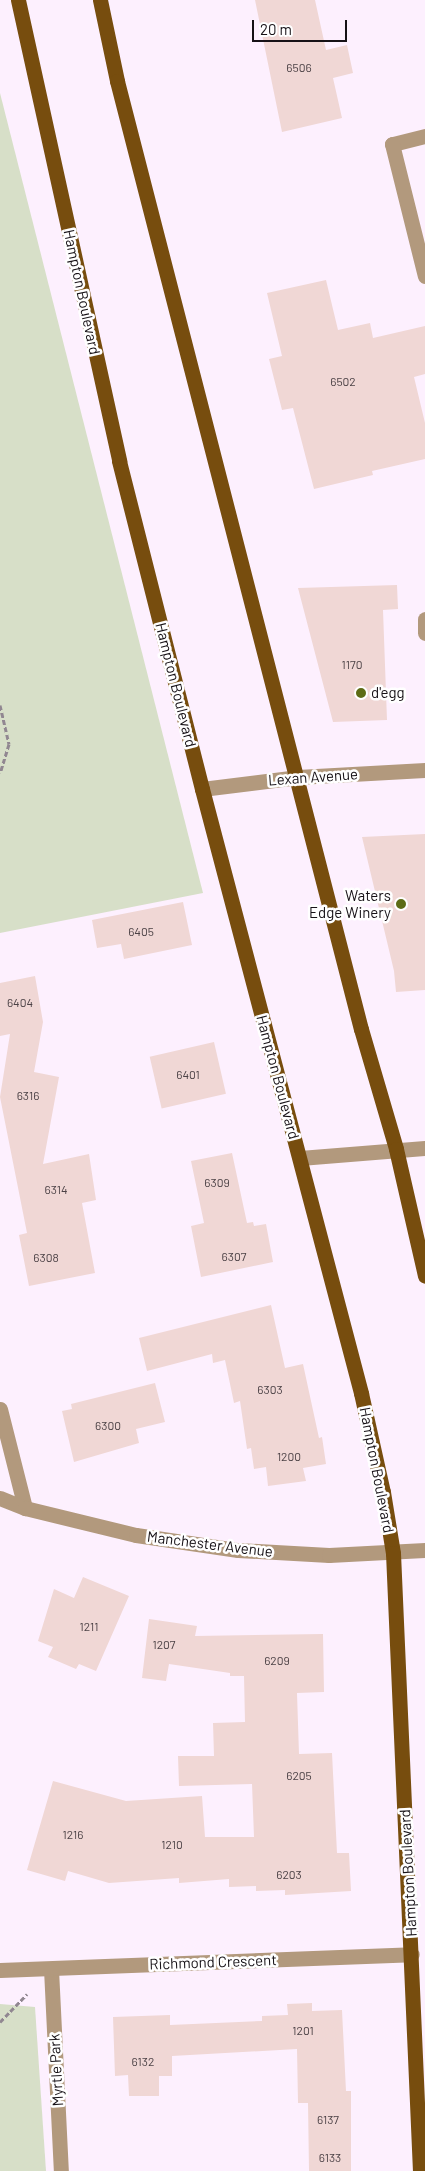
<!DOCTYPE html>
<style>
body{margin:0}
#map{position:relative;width:425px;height:2171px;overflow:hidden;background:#fdf0fe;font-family:Barlow,sans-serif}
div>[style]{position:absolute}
.green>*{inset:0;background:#d7dfc8}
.building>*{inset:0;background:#f0d7d5;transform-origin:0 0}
.path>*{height:3px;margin-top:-1.5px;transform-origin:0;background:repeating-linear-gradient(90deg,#918791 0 5px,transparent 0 7.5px)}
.minor>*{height:15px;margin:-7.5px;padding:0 7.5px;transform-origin:7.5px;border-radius:7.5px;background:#b2997d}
.major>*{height:15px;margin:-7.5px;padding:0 7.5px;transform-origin:7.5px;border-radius:7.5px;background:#774d0e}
.dots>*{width:14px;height:14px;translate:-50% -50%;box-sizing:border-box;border:2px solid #fff;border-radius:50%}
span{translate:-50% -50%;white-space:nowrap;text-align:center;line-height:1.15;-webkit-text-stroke:5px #fff;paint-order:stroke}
.number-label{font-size:12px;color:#4c4246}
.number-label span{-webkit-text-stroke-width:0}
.street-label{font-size:15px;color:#161116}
.poi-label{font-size:15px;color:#161116}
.left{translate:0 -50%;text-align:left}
.right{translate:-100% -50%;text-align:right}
.scale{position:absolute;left:252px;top:20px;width:95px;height:22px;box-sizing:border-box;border:2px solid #161116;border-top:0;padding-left:6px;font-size:15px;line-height:18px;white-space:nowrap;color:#161116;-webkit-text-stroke:4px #fff;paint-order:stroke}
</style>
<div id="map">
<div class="green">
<div style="clip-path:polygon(0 93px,203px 893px,0 933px)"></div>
<div style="clip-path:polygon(0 2004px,35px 2007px,46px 2171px,0 2171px)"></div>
</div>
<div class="building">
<div style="clip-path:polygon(255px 0,315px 0,326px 50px,347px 45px,353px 73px,333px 78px,342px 118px,282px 132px)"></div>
<div style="clip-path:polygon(326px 280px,338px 330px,370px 323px,373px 338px,425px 326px,425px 374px,414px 377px,425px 423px,425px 459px,372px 471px,373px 475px,314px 489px,293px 408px,282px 410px,269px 359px,282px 356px,267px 293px)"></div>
<div style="clip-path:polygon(397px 585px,398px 609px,383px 610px,387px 720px,333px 722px,298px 588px)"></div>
<div style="clip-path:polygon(425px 834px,425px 990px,396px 992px,394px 971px,362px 837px)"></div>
<div style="clip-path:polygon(183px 902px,192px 945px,124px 959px,121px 944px,97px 948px,92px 920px)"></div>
<div style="clip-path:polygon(35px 976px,43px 1022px,34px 1072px,59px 1077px,43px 1164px,89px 1154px,96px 1200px,82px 1203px,95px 1273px,29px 1286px,19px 1235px,27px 1233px,0 1097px,10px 1034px,0 1036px,0 983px)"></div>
<div style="left:214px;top:1042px;width:53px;height:66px;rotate:77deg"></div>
<div style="clip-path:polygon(232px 1153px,247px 1223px,253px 1222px,254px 1226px,266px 1224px,273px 1262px,201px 1277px,191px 1226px,204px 1223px,191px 1161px)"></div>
<div style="clip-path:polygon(271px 1305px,285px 1368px,303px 1364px,319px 1438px,322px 1437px,326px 1464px,303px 1468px,306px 1481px,268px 1486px,266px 1467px,254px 1469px,251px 1448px,247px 1449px,240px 1401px,234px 1403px,225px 1360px,213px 1363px,212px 1354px,147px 1371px,139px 1338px)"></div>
<div style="clip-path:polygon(155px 1383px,165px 1422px,136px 1429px,139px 1443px,74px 1462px,62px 1411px,72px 1409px,71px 1404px)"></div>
<div style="clip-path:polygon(83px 1577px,129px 1596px,96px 1671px,79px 1664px,76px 1669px,48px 1657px,53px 1647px,38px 1641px,54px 1589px,74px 1598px)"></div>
<div style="clip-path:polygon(149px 1619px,197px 1626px,195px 1636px,323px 1634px,324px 1692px,297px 1693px,299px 1754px,332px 1753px,337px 1853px,349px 1853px,351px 1891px,285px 1895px,285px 1890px,256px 1891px,256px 1886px,229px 1887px,229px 1879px,179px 1883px,179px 1878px,109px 1883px,68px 1871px,65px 1881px,27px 1870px,53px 1781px,126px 1801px,202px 1796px,205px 1837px,254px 1837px,252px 1784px,179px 1786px,178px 1756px,214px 1756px,213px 1723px,245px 1722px,244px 1676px,230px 1676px,230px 1673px,169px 1664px,166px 1681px,142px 1678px)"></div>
<div style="clip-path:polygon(312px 2003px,312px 2011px,342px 2010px,346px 2091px,351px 2091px,351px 2171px,309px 2171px,308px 2103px,298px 2103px,297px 2049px,172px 2056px,172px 2076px,159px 2076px,159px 2096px,129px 2096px,128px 2075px,115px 2076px,113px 2017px,170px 2015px,170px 2025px,262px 2021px,262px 2016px,288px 2015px,287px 2004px)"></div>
</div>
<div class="path">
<div style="left:0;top:705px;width:40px;rotate:77deg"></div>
<div style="left:9px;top:744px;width:30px;rotate:107deg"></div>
<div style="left:0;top:2022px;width:39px;rotate:-46deg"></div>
</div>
<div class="minor">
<div style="left:425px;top:136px;width:34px;rotate:166deg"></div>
<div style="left:392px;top:144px;width:136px;rotate:76deg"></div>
<div style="left:425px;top:619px;width:14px;rotate:90deg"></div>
<div style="left:202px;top:789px;width:97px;rotate:-7.1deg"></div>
<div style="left:298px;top:777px;width:127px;rotate:-3.2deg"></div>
<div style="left:300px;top:1158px;width:125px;rotate:-4.6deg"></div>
<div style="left:0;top:1409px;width:102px;rotate:75.8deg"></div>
<div style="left:0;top:1498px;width:27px;rotate:22deg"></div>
<div style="left:25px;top:1508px;width:114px;rotate:13.7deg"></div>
<div style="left:136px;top:1535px;width:103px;rotate:8.4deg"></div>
<div style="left:238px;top:1550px;width:91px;rotate:3.1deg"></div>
<div style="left:329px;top:1555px;width:96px;rotate:-3deg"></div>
<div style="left:51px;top:1969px;width:202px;rotate:87.2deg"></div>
<div style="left:0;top:1970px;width:412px;rotate:-2.2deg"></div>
</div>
<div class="major">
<div style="left:18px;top:0;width:472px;rotate:77.6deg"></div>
<div style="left:119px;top:461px;width:338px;rotate:75.8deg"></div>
<div style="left:202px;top:789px;width:625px;rotate:75.25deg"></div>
<div style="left:361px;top:1393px;width:101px;rotate:77.5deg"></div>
<div style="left:383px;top:1492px;width:62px;rotate:80.7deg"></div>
<div style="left:393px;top:1553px;width:619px;rotate:87.5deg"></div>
<div style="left:100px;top:0;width:83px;rotate:78.1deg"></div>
<div style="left:117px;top:81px;width:979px;rotate:75.57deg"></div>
<div style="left:361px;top:1029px;width:125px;rotate:73.7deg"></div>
<div style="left:396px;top:1149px;width:130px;rotate:77.1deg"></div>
</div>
<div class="dots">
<div style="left:361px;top:693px;background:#5d6b15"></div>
<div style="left:401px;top:904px;background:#5d6b15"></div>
</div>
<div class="number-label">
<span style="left:299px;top:68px">6506</span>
<span style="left:343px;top:382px">6502</span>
<span style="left:352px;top:665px">1170</span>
<span style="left:141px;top:932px">6405</span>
<span style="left:20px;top:1003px">6404</span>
<span style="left:188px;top:1075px">6401</span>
<span style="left:28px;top:1096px">6316</span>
<span style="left:217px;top:1183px">6309</span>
<span style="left:56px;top:1190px">6314</span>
<span style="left:234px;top:1257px">6307</span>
<span style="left:46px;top:1258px">6308</span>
<span style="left:270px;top:1390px">6303</span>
<span style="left:108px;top:1426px">6300</span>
<span style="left:289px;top:1457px">1200</span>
<span style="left:89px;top:1627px">1211</span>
<span style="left:164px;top:1645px">1207</span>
<span style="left:277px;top:1661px">6209</span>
<span style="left:299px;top:1776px">6205</span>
<span style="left:73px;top:1835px">1216</span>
<span style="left:172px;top:1845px">1210</span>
<span style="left:289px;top:1875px">6203</span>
<span style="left:303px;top:2031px">1201</span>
<span style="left:143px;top:2062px">6132</span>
<span style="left:328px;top:2120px">6137</span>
<span style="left:330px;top:2158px">6133</span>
</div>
<div class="street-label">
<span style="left:82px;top:292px;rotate:78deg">Hampton Boulevard</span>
<span style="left:176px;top:685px;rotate:76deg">Hampton Boulevard</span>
<span style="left:313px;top:777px;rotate:-4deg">Lexan Avenue</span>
<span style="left:278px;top:1077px;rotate:75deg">Hampton Boulevard</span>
<span style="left:377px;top:1470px;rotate:79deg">Hampton Boulevard</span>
<span style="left:210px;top:1544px;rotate:7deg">Manchester Avenue</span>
<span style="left:408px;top:1873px;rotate:-93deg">Hampton Boulevard</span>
<span style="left:213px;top:1962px;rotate:-2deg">Richmond Crescent</span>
<span style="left:56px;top:2070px;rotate:-93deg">Myrtle Park</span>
</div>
<div class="poi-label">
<span class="left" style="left:371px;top:693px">d'egg</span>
<span class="right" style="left:391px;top:904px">Waters<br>Edge Winery</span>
</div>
<div class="scale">20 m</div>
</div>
